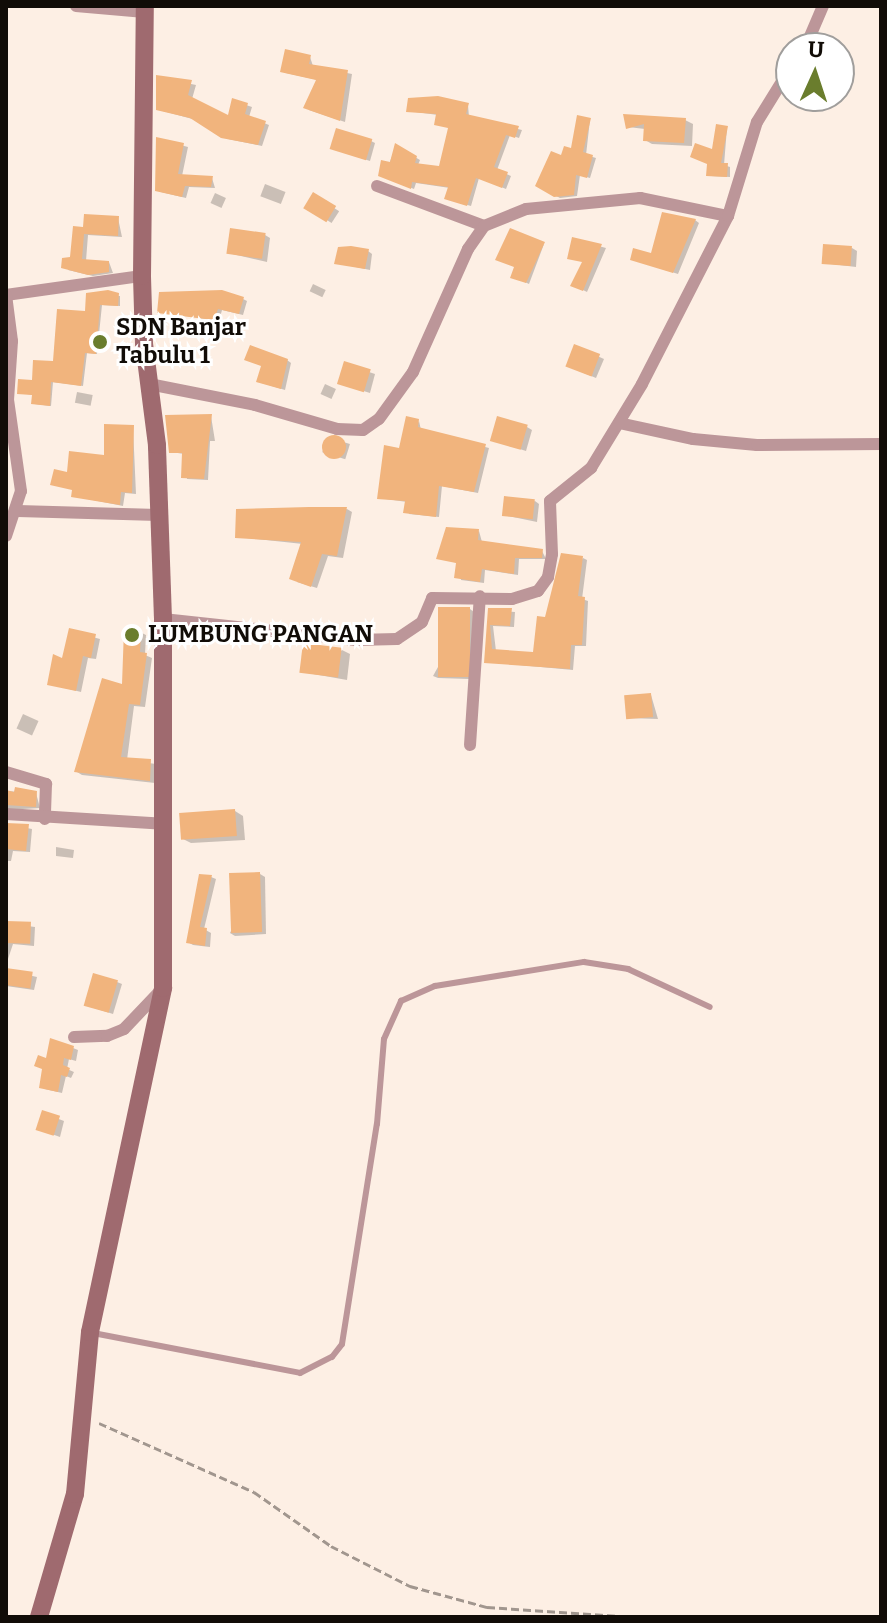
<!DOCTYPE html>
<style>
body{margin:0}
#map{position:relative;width:887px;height:1623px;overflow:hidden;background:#fdefe4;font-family:Bitter,serif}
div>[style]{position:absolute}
.shadow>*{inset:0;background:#0003;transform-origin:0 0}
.building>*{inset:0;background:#f1b47d;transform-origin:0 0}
.round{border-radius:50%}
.path>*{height:3px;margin-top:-1.5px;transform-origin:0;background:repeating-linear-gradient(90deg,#a1968e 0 8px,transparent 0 12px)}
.lane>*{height:6px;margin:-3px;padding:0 3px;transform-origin:3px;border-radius:3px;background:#bc9699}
.street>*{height:12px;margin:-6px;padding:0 6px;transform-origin:6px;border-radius:6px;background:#bc9699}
.secondary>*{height:18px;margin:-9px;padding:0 9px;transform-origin:9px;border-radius:9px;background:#9f6a6f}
.dots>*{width:22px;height:22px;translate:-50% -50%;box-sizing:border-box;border:4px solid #fff;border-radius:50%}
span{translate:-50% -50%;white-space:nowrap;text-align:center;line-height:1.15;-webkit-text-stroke:6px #fff;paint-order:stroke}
.poi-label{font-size:24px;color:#110c07;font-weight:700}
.left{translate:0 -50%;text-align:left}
.frame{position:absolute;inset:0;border:8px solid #110c07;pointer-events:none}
.north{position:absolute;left:775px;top:32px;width:80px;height:80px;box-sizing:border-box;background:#fff;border:2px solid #a09e9c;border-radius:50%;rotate:3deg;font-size:22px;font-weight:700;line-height:32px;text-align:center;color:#110c07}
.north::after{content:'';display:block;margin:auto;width:28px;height:36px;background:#6a7d2d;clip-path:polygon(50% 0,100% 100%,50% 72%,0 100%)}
</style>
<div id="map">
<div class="shadow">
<div style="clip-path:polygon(310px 57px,313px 66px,352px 74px,345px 122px,309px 110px,318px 80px,286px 73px)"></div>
<div style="clip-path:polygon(158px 77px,196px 85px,192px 99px,229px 118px,234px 101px,252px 107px,249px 117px,269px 125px,262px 146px,228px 139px,196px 120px,163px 111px)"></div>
<div style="clip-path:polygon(468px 105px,469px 117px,522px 130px,519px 138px,510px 135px,497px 170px,511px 176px,506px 189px,479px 178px,471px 206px,450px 200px,450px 188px,416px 183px,414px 189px,384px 177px,396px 146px,420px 160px,418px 165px,441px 168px,450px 128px,438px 115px,408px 111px)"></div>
<div style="clip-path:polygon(626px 117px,685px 120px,693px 124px,692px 146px,652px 144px,645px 140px,645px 129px,628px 127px)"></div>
<div style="clip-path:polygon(590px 120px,586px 155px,596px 158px,590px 178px,580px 175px,577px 196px,560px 198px,537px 186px,572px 151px)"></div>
<div style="clip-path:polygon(727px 128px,724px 165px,730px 167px,730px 177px,711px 176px,713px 152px)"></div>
<div style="clip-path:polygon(158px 139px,188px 147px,182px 176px,212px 178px,215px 188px,189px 187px,186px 198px,161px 192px)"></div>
<div style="clip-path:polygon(371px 141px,375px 143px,370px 161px,339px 151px)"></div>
<div style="left:265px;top:184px;width:22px;height:13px;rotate:21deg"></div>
<div style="left:215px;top:193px;width:12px;height:11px;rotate:24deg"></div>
<div style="left:314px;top:195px;width:30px;height:14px;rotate:33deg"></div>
<div style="clip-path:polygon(118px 218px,122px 237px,88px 235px,86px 261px,109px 262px,113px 273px,93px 276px,68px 270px,85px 229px)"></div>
<div style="clip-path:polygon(695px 220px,699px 223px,678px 274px,637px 261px,652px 255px)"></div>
<div style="clip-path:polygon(265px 235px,270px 238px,267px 262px,228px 253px)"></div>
<div style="clip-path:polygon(573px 239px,606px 248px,587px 292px,573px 285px,584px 262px)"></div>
<div style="clip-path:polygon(544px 244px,529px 284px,516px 278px)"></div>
<div style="clip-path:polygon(852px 248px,857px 251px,856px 267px,823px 263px)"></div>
<div style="clip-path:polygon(368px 251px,372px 254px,370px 270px,337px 263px)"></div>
<div style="left:313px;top:284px;width:14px;height:8px;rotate:25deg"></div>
<div style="clip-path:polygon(88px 295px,120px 296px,120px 306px,102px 305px,97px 354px,87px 353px,83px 386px,53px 382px,51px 406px,35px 404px,34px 395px,19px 393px,55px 364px,87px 313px)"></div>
<div style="clip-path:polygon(243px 299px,247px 301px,243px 315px,222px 310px,219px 321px,159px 312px)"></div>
<div style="clip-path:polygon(157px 317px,167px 319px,166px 328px,157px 326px)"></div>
<div style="clip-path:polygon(575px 346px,604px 359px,596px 378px,572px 368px)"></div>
<div style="clip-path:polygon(287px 360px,291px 363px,285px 390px,262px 383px,263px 366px)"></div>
<div style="clip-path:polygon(345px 364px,375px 374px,370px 393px,344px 385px)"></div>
<div style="left:325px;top:384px;width:12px;height:11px;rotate:24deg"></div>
<div style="left:77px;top:392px;width:16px;height:11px;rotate:11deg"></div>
<div style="clip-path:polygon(211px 416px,215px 441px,210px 441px,208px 480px,187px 479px,184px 454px,171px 452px)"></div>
<div style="clip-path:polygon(419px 421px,421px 430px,489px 448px,478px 493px,442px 486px,439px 517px,409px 514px,407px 502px,379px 498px)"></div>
<div style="clip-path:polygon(133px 427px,136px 494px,125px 493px,123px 506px,73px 496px)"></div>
<div style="clip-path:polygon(527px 427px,532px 430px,526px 451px,492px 440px)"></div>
<div style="left:327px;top:437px;width:24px;height:16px;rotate:17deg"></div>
<div style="clip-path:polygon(535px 501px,539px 504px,537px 522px,503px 515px)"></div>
<div style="clip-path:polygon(347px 509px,352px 512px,343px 558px,328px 556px,317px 588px,297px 582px,303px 544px,237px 537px)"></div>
<div style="clip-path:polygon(479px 531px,482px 542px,542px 551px,546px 559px,519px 559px,518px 575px,485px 570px,484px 583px,461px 580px,458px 563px,439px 558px)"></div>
<div style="clip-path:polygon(583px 558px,587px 560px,582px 599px,588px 601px,586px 646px,575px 646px,573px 670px,487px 662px,490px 610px,515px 612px,514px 627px,493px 626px,496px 651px,535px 655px,546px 620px)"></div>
<div style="clip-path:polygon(470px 609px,474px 612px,469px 679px,438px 678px,433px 676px)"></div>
<div style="clip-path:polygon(70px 631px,100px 639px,96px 659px,88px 658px,81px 692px,49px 684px,64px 661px)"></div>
<div style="clip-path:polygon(140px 632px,146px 635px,145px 655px,152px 658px,145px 707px,134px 706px,127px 760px,156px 764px,155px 783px,82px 775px,77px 772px,124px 687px)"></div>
<div style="clip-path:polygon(342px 650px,350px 654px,347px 680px,302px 672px)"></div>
<div style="clip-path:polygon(651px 695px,658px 719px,628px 718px)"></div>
<div style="left:23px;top:714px;width:17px;height:16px;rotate:24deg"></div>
<div style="clip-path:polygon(6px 791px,36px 793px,40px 808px,6px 810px)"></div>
<div style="clip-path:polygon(235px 811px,243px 816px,245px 840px,191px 843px,183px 839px)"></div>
<div style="clip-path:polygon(6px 824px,32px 829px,30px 852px,13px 851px,11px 861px,6px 861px)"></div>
<div style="clip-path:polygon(56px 847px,74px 850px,73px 858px,56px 856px)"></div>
<div style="clip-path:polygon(260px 874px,265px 877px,266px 934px,235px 936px,230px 933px)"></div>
<div style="clip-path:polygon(211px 877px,216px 879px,204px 929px,211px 933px,210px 947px,193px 945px,188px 942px)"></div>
<div style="clip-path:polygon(6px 923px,35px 927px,34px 946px,13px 944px,7px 962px)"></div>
<div style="clip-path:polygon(6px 970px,37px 977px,34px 990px,6px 986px)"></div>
<div style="clip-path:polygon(117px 982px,122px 984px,113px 1014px,91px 1007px)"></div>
<div style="clip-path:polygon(73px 1048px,78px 1050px,76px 1061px,69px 1059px,67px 1069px,74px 1072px,71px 1078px,66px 1076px,62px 1093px,45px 1089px,47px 1061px)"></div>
<div style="clip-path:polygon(43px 1113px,64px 1121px,60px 1137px,43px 1131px)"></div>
</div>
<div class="building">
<div style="clip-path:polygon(285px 49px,311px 55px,309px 64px,348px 70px,340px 121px,303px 108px,316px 80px,280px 72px)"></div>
<div style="clip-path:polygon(156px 75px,192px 80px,188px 95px,228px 115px,232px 98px,248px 103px,245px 114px,266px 121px,258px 145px,221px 138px,190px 118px,156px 110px)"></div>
<div style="clip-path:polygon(438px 96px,469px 103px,466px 114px,519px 126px,515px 138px,506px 135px,494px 167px,508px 172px,502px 188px,476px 178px,467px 206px,444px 199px,448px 187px,412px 182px,411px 189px,378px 176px,381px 160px,390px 162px,395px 143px,417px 156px,415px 163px,439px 166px,448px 128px,434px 125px,436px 114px,406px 112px,408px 98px)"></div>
<div style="clip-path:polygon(623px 114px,686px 118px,684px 143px,643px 141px,644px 124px,626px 129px)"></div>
<div style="clip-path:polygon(577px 115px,591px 118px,583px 152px,593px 155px,587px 178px,576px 175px,574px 195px,554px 197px,535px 186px,551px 151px,561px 155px,564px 146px,571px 148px)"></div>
<div style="clip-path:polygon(716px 124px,728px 126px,721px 163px,728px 163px,727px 177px,706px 176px,707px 164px,690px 157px,695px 143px,712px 149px)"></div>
<div style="left:336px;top:128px;width:38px;height:22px;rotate:17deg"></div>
<div style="clip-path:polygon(156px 137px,184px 143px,178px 174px,213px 176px,211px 187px,185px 186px,182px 197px,155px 191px)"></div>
<div style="left:313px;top:192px;width:27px;height:19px;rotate:31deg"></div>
<div style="clip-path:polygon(662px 212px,696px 219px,673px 273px,630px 260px,633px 248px,651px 253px)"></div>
<div style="clip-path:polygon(84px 214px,119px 216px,118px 236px,84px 234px,82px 259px,109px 261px,109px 272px,88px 275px,61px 268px,62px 258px,70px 257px,73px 226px,83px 227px)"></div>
<div style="left:230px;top:228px;width:36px;height:26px;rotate:8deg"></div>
<div style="clip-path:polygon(510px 228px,545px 242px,526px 283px,510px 278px,514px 267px,495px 260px)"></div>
<div style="clip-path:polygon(572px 237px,602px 244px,583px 291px,570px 286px,582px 262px,567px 259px)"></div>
<div style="left:823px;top:244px;width:29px;height:20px;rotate:4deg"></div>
<div style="clip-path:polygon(351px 246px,369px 249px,365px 269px,334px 264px,338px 247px)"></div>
<div style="clip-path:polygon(108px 290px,119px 293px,118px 306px,100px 305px,96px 354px,85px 353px,81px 386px,51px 382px,50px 406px,31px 404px,32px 395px,17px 394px,18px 379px,32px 380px,33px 360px,53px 361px,57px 309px,85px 311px,86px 293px)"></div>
<div style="clip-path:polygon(222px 290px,244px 297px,239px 314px,218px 309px,214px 320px,157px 313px,159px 292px)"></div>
<div style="left:574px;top:344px;width:28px;height:24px;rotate:21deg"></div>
<div style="clip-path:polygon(250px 345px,288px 359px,281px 389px,256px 382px,261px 366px,244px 360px)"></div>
<div style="left:344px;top:361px;width:28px;height:24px;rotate:17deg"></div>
<div style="clip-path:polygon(212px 414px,204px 479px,181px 478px,182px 453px,169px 453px,165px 415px)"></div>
<div style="clip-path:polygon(406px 416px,419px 419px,418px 427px,486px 444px,474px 492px,439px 486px,436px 517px,403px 513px,405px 501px,377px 499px,384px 445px,399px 448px)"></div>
<div style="left:497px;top:416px;width:32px;height:26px;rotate:16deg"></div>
<div style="clip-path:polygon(104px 424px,134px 425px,132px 493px,121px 492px,120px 505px,71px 497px,72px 490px,50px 485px,54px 469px,67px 472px,69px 451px,104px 455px)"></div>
<div class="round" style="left:322px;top:435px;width:24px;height:24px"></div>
<div style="left:504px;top:496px;width:31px;height:20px;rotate:6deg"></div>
<div style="clip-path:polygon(309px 507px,347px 507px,337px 556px,322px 554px,311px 587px,289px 579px,301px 542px,235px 538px,236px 509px)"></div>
<div style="clip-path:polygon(446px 527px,479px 529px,478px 540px,543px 549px,542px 558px,515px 558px,514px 574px,482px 569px,480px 582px,454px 578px,456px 563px,436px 559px)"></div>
<div style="clip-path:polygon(561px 553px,583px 556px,578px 596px,585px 597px,582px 645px,571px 645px,570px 669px,484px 663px,488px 608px,512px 608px,510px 626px,490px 625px,492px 649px,533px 652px,537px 616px,545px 617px)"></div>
<div style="left:438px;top:607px;width:32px;height:70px"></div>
<div style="clip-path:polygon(69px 628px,96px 634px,91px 658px,83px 656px,76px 691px,47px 685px,53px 654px,62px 658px)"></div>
<div style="clip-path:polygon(124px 629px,141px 630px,140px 652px,147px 653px,140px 705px,129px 704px,121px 757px,151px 759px,150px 781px,74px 772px,102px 678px,122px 684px)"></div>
<div style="left:303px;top:643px;width:39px;height:30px;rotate:7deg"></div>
<div style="left:651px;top:693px;width:24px;height:27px;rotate:85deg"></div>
<div style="clip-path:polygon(15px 787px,37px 791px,36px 807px,6px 805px,6px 790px,14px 792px)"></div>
<div style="left:235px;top:809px;width:27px;height:56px;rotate:86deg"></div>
<div style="clip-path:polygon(6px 823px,29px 824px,26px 851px,6px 849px)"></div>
<div style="left:260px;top:872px;width:60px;height:31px;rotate:88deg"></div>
<div style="clip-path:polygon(199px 874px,212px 875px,200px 927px,207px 928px,205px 946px,186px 943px)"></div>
<div style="left:6px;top:921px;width:25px;height:22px;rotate:2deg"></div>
<div style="left:6px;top:968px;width:27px;height:17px;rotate:8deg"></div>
<div style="left:93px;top:973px;width:26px;height:34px;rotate:16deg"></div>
<div style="clip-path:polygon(50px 1038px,74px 1046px,71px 1060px,64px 1058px,63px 1065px,70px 1068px,67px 1077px,61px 1075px,58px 1092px,39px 1088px,42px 1069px,34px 1066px,38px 1055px,46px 1058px)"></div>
<div style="left:42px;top:1110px;width:19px;height:21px;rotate:18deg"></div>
</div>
<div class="path">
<div style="left:99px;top:1423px;width:170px;rotate:24deg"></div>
<div style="left:254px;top:1492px;width:94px;rotate:35deg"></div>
<div style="left:331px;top:1546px;width:89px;rotate:26.9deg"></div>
<div style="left:410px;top:1586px;width:80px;rotate:15.3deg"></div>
<div style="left:487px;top:1607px;width:148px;rotate:3.9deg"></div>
</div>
<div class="lane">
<div style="left:93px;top:1333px;width:211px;rotate:10.9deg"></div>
<div style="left:300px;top:1373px;width:36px;rotate:-27deg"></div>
<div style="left:332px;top:1357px;width:16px;rotate:-52deg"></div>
<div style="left:342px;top:1344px;width:223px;rotate:-81deg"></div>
<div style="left:377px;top:1124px;width:85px;rotate:-85.3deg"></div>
<div style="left:384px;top:1039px;width:42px;rotate:-65.9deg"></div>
<div style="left:401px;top:1001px;width:37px;rotate:-24deg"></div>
<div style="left:435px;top:986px;width:151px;rotate:-9.2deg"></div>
<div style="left:584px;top:962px;width:45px;rotate:9deg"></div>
<div style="left:628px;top:969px;width:90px;rotate:24.9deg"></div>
</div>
<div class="street">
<div style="left:76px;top:6px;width:69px;rotate:5deg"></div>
<div style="left:805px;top:48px;width:46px;rotate:-66.8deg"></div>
<div style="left:377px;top:186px;width:114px;rotate:20.5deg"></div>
<div style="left:6px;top:295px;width:137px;rotate:-8deg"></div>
<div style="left:149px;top:384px;width:108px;rotate:11.2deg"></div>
<div style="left:255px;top:405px;width:85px;rotate:16.3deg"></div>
<div style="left:337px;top:429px;width:26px;rotate:2deg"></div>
<div style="left:363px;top:430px;width:19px;rotate:-35deg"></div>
<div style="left:379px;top:419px;width:58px;rotate:-54.1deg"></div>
<div style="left:413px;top:372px;width:135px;rotate:-65.9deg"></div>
<div style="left:468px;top:249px;width:28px;rotate:-55deg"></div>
<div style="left:484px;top:226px;width:45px;rotate:-22deg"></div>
<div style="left:526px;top:209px;width:115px;rotate:-5.5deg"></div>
<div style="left:640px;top:198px;width:90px;rotate:11.6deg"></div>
<div style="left:619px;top:423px;width:76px;rotate:12.2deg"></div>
<div style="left:693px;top:439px;width:64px;rotate:5.4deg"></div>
<div style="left:757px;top:445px;width:124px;rotate:-0.5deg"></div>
<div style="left:18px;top:511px;width:140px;rotate:1.6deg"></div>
<div style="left:6px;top:536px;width:47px;rotate:-71.6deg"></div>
<div style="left:21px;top:491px;width:92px;rotate:-98.1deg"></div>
<div style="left:8px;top:400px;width:59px;rotate:-86.1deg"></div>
<div style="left:12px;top:341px;width:46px;rotate:-97.4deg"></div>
<div style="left:163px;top:619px;width:194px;rotate:6.2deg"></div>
<div style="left:356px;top:640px;width:41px;rotate:-1.4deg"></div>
<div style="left:397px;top:639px;width:30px;rotate:-34deg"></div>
<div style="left:422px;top:622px;width:26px;rotate:-67deg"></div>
<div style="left:432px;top:598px;width:80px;rotate:0.7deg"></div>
<div style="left:512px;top:599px;width:27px;rotate:-17deg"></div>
<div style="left:538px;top:591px;width:17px;rotate:-54deg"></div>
<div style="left:548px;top:577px;width:23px;rotate:-80deg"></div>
<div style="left:552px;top:554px;width:53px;rotate:-92.2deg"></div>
<div style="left:550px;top:501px;width:53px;rotate:-38.8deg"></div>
<div style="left:591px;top:468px;width:98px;rotate:-58.7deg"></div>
<div style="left:642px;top:384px;width:189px;rotate:-62.9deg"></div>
<div style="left:728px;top:216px;width:98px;rotate:-72.9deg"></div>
<div style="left:757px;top:122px;width:65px;rotate:-58.3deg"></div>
<div style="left:470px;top:745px;width:149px;rotate:-86.2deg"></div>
<div style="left:6px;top:772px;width:42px;rotate:16.7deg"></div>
<div style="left:46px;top:784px;width:35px;rotate:92deg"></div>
<div style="left:6px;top:814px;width:157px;rotate:3.6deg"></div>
<div style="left:74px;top:1037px;width:33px;rotate:-2deg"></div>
<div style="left:107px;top:1036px;width:18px;rotate:-22deg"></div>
<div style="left:124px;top:1029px;width:57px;rotate:-46.4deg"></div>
</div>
<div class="secondary">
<div style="left:39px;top:1617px;width:128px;rotate:-73.7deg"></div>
<div style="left:75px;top:1494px;width:163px;rotate:-84.7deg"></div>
<div style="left:90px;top:1332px;width:352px;rotate:-78deg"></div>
<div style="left:163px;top:988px;width:369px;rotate:-90deg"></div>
<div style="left:163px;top:619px;width:174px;rotate:-92deg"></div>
<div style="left:157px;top:445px;width:102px;rotate:-97.3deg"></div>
<div style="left:144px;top:344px;width:68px;rotate:-91.7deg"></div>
<div style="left:142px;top:276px;width:270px;rotate:-89.4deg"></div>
</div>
<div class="dots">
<div style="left:100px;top:342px;background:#6a7d2d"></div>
<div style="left:132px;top:635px;background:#6a7d2d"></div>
</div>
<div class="poi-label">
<span class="left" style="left:116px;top:342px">SDN Banjar<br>Tabulu 1</span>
<span class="left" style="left:148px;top:635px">LUMBUNG PANGAN</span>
</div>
<div class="frame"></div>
<div class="north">U</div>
</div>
